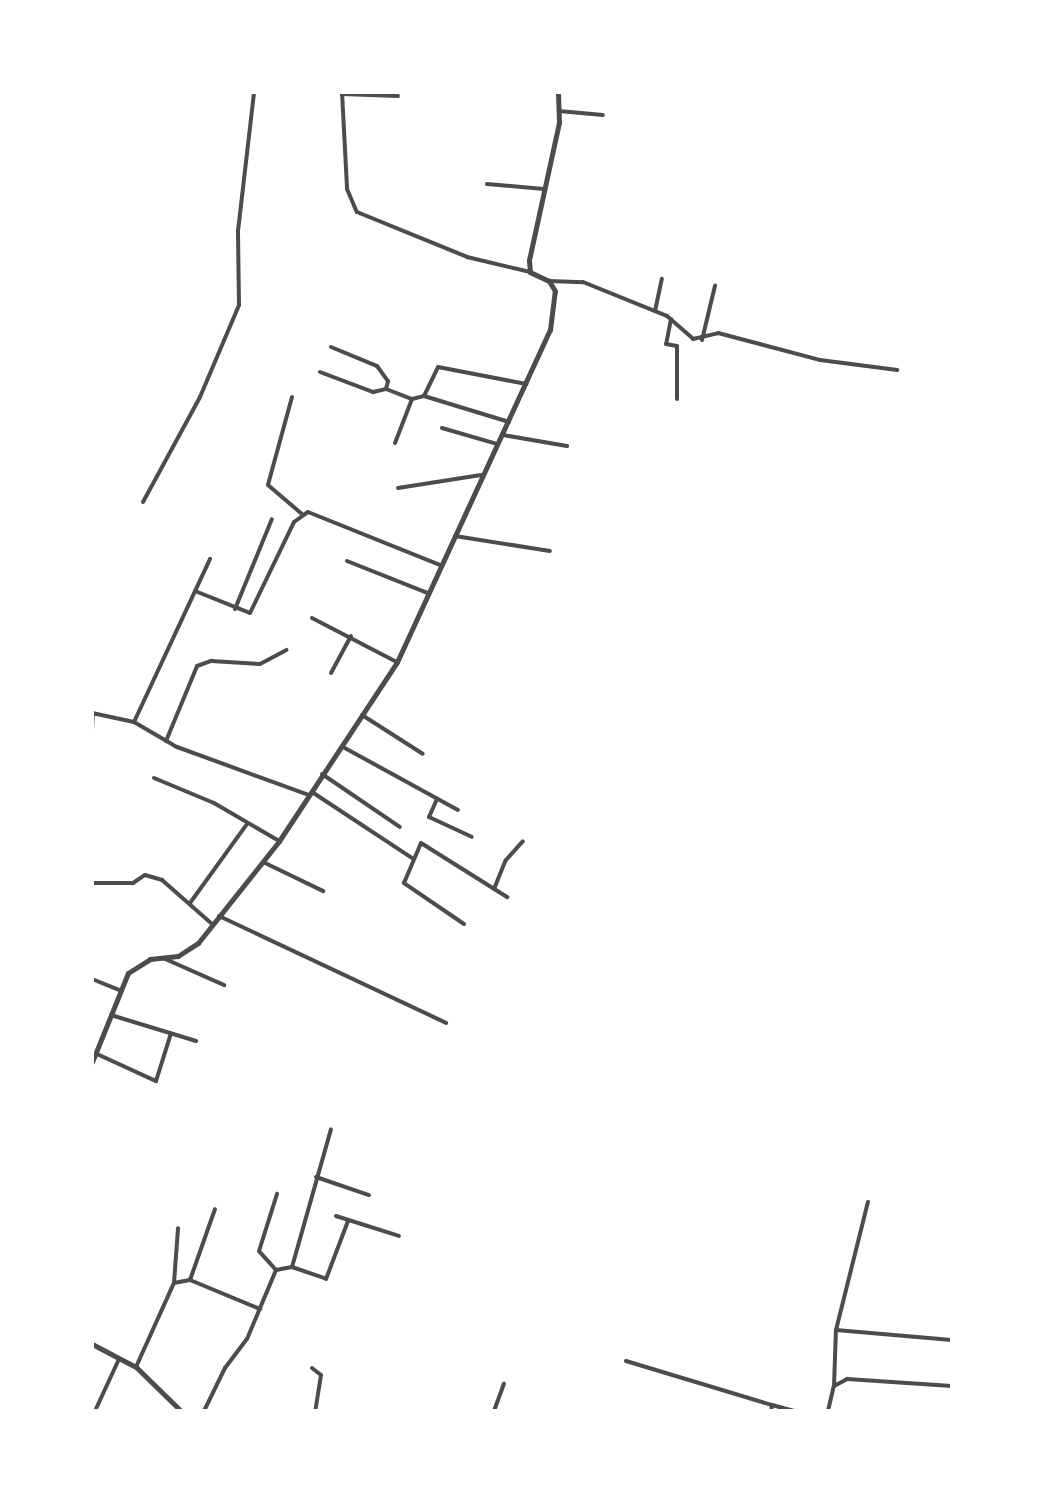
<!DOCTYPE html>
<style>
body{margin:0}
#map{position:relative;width:1044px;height:1503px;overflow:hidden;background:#fff;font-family:"Source Serif 4",serif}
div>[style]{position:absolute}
.minor>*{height:4px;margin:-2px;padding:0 2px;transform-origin:2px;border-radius:2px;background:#4c4c4c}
.tertiary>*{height:5px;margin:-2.5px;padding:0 2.5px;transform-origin:2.5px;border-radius:2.5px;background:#4c4c4c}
span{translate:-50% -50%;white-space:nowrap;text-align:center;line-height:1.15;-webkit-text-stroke:8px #fff;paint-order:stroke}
.frame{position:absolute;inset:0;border:94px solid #fff;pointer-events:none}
</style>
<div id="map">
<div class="minor">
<div style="left:342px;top:92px;width:97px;rotate:87deg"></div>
<div style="left:347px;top:189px;width:25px;rotate:67deg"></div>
<div style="left:357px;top:212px;width:119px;rotate:22.2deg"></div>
<div style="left:467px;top:257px;width:65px;rotate:13.4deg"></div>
<div style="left:342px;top:94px;width:56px;rotate:2deg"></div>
<div style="left:559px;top:111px;width:44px;rotate:5.2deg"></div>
<div style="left:487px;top:184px;width:57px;rotate:5deg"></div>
<div style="left:549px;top:281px;width:34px;rotate:2deg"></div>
<div style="left:583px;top:282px;width:91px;rotate:22deg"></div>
<div style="left:667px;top:316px;width:35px;rotate:41deg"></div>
<div style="left:693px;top:339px;width:26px;rotate:-13deg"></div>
<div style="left:718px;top:333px;width:106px;rotate:14.8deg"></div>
<div style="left:820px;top:360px;width:78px;rotate:7.4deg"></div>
<div style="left:655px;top:311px;width:33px;rotate:-78deg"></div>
<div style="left:671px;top:319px;width:25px;rotate:101deg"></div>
<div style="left:666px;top:344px;width:11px;rotate:10deg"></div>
<div style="left:677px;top:346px;width:53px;rotate:90deg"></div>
<div style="left:702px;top:340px;width:56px;rotate:-76.5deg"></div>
<div style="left:331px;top:347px;width:50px;rotate:22.4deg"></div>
<div style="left:377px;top:366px;width:19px;rotate:54deg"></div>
<div style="left:388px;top:381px;width:8px;rotate:104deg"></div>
<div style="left:386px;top:389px;width:28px;rotate:21deg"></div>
<div style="left:412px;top:399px;width:12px;rotate:-14deg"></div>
<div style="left:424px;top:396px;width:32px;rotate:-64deg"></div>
<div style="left:438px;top:367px;width:90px;rotate:10.9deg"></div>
<div style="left:320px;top:372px;width:57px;rotate:20.7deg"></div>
<div style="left:373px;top:392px;width:13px;rotate:-13deg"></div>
<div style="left:424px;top:396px;width:89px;rotate:17deg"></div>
<div style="left:292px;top:397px;width:91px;rotate:105.3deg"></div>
<div style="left:268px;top:485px;width:45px;rotate:40.5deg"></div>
<div style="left:442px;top:428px;width:57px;rotate:16.2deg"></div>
<div style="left:503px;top:435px;width:65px;rotate:9.8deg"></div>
<div style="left:395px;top:443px;width:47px;rotate:-68.9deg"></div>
<div style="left:398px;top:488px;width:84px;rotate:-8.9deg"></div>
<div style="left:143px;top:502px;width:119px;rotate:-61.5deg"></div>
<div style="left:200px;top:397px;width:100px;rotate:-67deg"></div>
<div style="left:239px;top:305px;width:74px;rotate:-90.8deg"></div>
<div style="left:238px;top:231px;width:140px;rotate:-83.4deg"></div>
<div style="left:455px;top:536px;width:96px;rotate:9deg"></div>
<div style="left:347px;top:561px;width:87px;rotate:21.6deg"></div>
<div style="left:195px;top:591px;width:59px;rotate:21.8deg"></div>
<div style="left:250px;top:613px;width:101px;rotate:-64.2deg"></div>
<div style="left:294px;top:522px;width:17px;rotate:-36deg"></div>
<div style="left:308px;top:512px;width:144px;rotate:21.9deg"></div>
<div style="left:235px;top:609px;width:97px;rotate:-67.7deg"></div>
<div style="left:312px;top:618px;width:96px;rotate:27.4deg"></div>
<div style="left:331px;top:673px;width:42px;rotate:-61.6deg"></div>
<div style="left:92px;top:713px;width:43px;rotate:12.1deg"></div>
<div style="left:134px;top:722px;width:50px;rotate:30.2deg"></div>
<div style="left:177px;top:747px;width:140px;rotate:20deg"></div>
<div style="left:362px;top:715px;width:72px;rotate:32.6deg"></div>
<div style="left:134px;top:722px;width:180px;rotate:-65deg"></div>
<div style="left:92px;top:730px;width:17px;rotate:-87deg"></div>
<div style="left:166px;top:741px;width:81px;rotate:-67.5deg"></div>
<div style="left:197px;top:666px;width:15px;rotate:-20deg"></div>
<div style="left:211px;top:661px;width:49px;rotate:3.5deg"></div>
<div style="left:260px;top:664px;width:30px;rotate:-28deg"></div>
<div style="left:343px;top:747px;width:131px;rotate:28.7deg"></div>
<div style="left:92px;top:768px;width:31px;rotate:90deg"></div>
<div style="left:322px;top:774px;width:94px;rotate:34.2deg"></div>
<div style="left:154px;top:778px;width:65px;rotate:22.6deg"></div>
<div style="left:214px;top:803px;width:75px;rotate:30.3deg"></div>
<div style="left:312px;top:792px;width:120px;rotate:33.4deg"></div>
<div style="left:437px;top:799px;width:20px;rotate:114deg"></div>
<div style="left:429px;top:817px;width:47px;rotate:24.9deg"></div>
<div style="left:263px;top:862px;width:67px;rotate:25.8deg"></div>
<div style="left:92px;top:883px;width:41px"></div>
<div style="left:133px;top:883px;width:14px;rotate:-34deg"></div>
<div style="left:145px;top:875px;width:18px;rotate:16deg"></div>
<div style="left:162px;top:880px;width:67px;rotate:41.3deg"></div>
<div style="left:494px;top:889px;width:31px;rotate:-68deg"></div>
<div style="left:506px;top:860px;width:25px;rotate:-48deg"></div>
<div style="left:190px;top:903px;width:97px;rotate:-54.2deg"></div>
<div style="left:219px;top:916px;width:251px;rotate:25.2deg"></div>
<div style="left:464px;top:924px;width:73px;rotate:-145.7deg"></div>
<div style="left:404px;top:883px;width:43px;rotate:-67deg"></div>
<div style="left:421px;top:843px;width:102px;rotate:32.1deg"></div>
<div style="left:163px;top:958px;width:67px;rotate:23.9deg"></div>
<div style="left:92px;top:979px;width:29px;rotate:22deg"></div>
<div style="left:111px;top:1015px;width:89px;rotate:17deg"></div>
<div style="left:97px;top:1054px;width:65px;rotate:24.6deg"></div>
<div style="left:156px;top:1081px;width:50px;rotate:-72.6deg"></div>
<div style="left:316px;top:1177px;width:56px;rotate:18.8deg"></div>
<div style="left:336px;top:1216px;width:66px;rotate:17.6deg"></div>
<div style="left:292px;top:1267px;width:36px;rotate:19deg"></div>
<div style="left:326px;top:1279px;width:62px;rotate:-69.2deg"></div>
<div style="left:276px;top:1270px;width:16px;rotate:-11deg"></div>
<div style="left:292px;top:1267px;width:143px;rotate:-74.2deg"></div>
<div style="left:190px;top:1280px;width:75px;rotate:-70.6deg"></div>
<div style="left:174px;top:1283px;width:16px;rotate:-11deg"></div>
<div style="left:190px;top:1280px;width:76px;rotate:22.5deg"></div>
<div style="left:836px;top:1330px;width:132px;rotate:-76deg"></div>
<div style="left:626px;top:1361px;width:152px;rotate:16.8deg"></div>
<div style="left:136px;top:1367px;width:92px;rotate:-65.7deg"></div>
<div style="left:174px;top:1283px;width:55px;rotate:-85.8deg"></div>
<div style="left:312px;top:1368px;width:11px;rotate:38deg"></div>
<div style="left:321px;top:1375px;width:36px;rotate:99deg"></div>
<div style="left:834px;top:1386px;width:56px;rotate:-88deg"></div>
<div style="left:836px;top:1330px;width:116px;rotate:4.9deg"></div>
<div style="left:95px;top:1411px;width:57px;rotate:-65.2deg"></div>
<div style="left:204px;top:1411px;width:48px;rotate:-64deg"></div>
<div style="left:225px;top:1368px;width:36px;rotate:-53deg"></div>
<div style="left:247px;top:1339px;width:75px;rotate:-67.2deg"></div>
<div style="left:276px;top:1270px;width:25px;rotate:-132deg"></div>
<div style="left:259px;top:1251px;width:60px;rotate:-72.5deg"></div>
<div style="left:494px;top:1411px;width:29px;rotate:-70deg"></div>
<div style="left:771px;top:1411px;width:6px;rotate:-81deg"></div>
<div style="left:772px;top:1405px;width:24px;rotate:15deg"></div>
<div style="left:828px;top:1411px;width:26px;rotate:-77deg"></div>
<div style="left:834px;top:1386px;width:15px;rotate:-28deg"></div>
<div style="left:847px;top:1379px;width:105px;rotate:3.8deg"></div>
</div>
<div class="tertiary">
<div style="left:92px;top:1062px;width:96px;rotate:-68deg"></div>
<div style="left:128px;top:973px;width:26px;rotate:-32deg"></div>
<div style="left:150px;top:959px;width:28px;rotate:-6deg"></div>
<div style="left:178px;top:956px;width:24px;rotate:-33deg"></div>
<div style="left:198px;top:943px;width:130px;rotate:-51.5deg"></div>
<div style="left:279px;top:841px;width:214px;rotate:-56.6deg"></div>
<div style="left:397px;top:662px;width:366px;rotate:-65.3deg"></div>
<div style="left:550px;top:330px;width:39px;rotate:-83deg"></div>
<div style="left:555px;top:291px;width:12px;rotate:-121deg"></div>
<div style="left:549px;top:281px;width:21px;rotate:-155deg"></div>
<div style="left:530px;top:272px;width:12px;rotate:-95deg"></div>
<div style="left:529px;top:260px;width:141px;rotate:-77.7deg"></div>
<div style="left:559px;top:122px;width:30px;rotate:-92deg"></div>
<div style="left:92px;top:1344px;width:50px;rotate:27.6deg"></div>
<div style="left:136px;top:1367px;width:63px;rotate:44.4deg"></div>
</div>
<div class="frame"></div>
</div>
